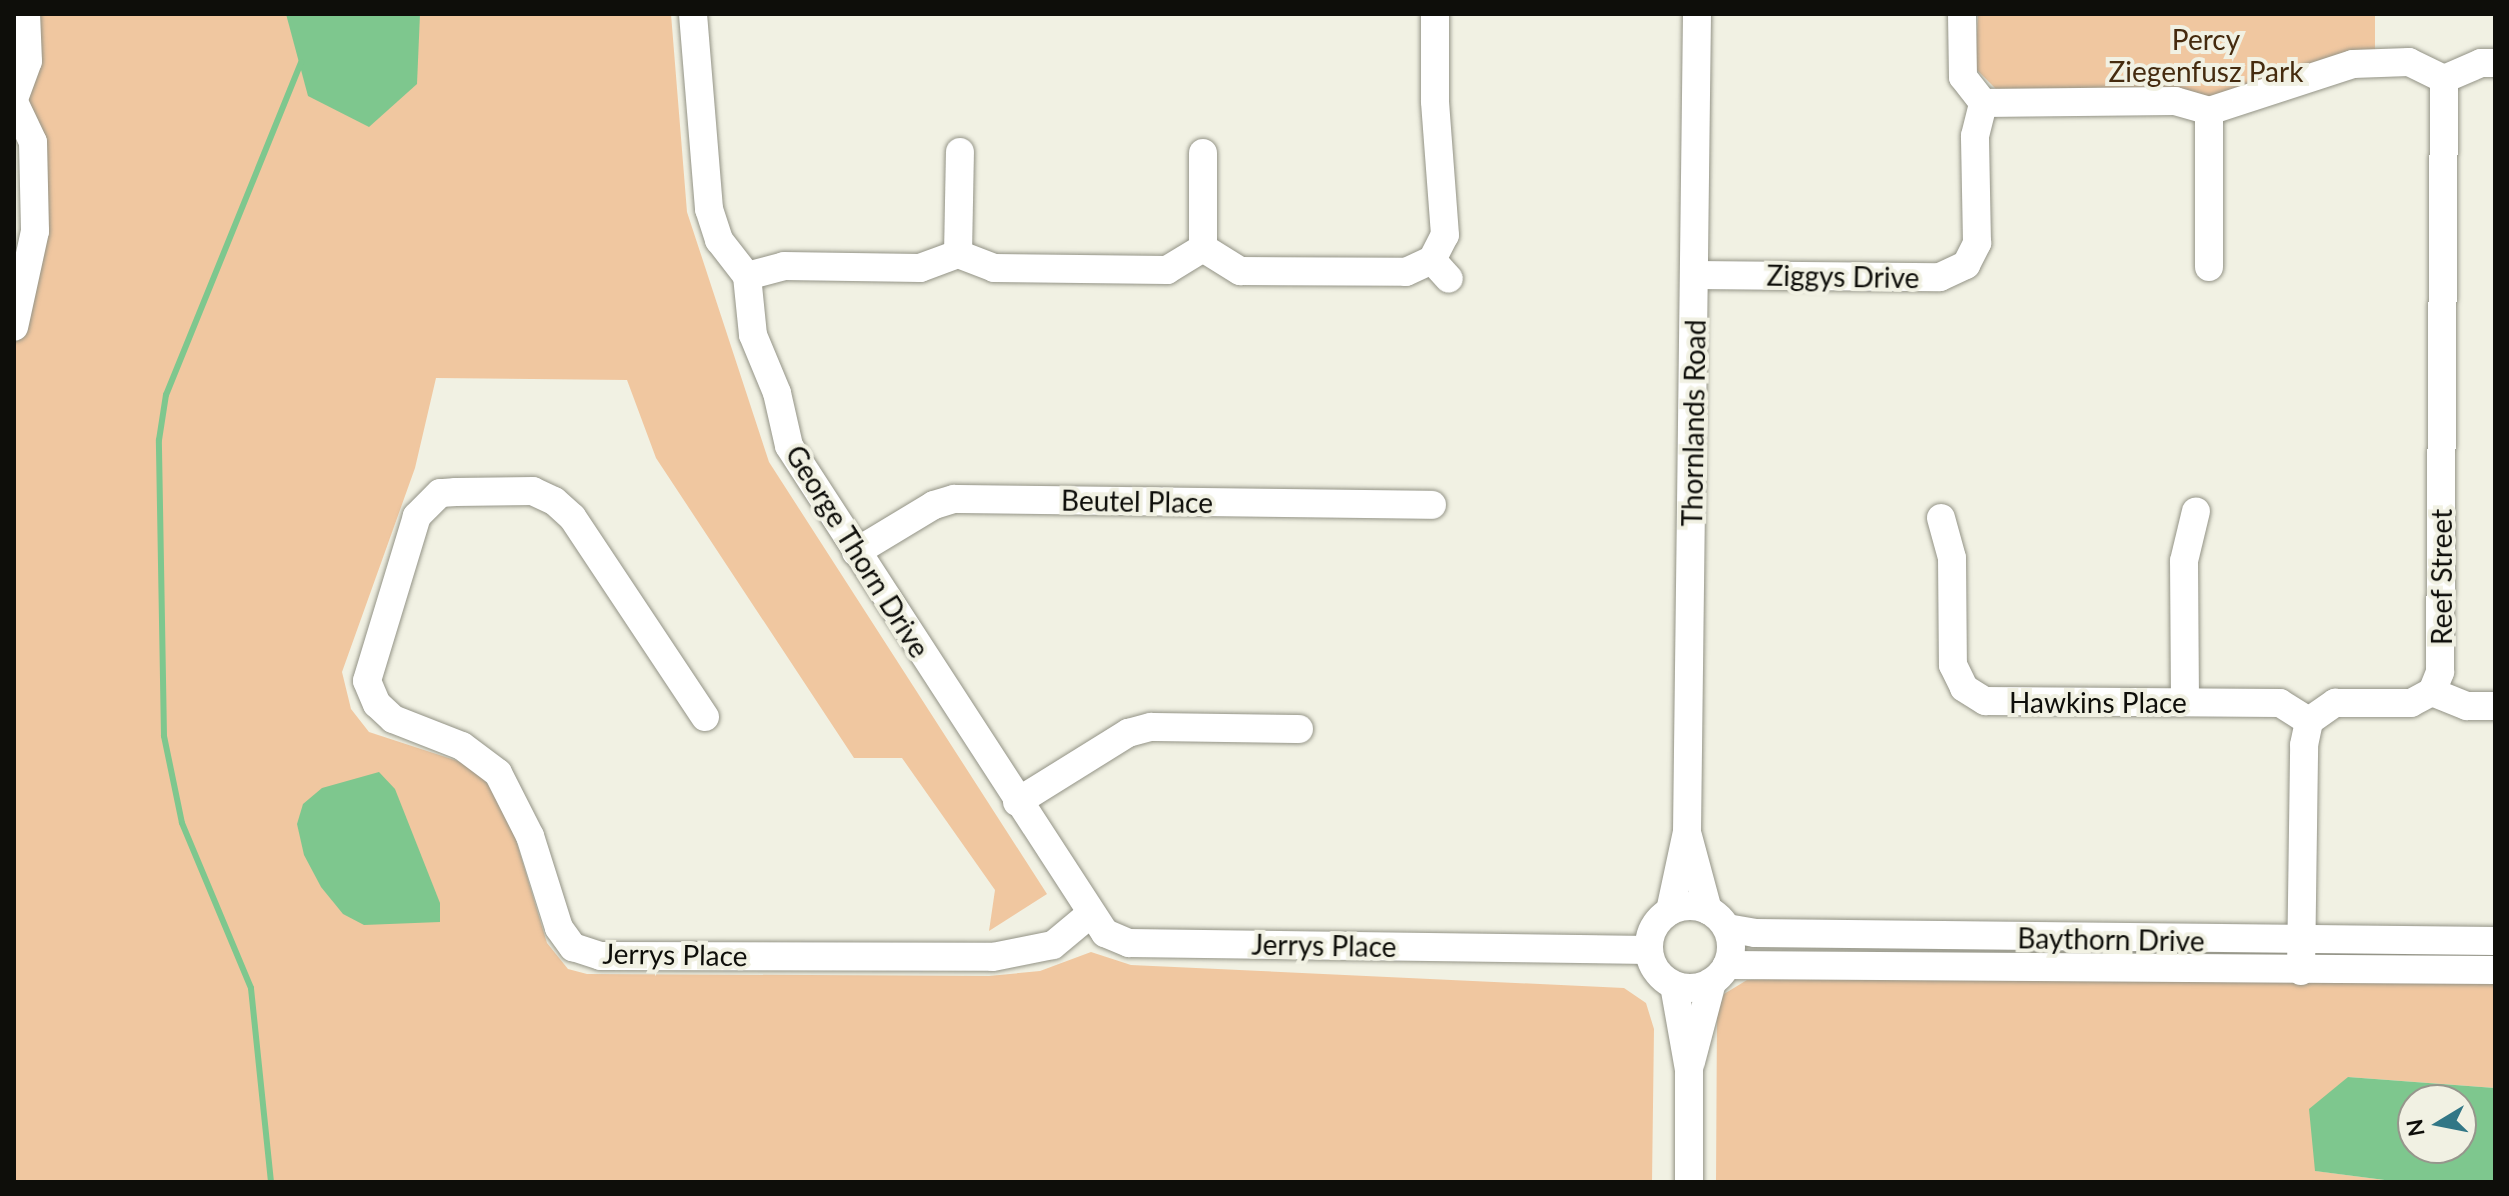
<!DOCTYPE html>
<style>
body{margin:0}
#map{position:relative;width:2509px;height:1196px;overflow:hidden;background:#f1f1e3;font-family:Lato,sans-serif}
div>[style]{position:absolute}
.green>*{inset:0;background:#f0c7a0}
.water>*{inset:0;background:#7ec78e}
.stream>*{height:6px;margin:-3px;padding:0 3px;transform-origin:3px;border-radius:3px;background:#7ec78e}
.roads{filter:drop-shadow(0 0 2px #939386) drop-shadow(0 0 2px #939386)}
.minor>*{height:28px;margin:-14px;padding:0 14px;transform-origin:14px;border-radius:14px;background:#fff}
.minor>.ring{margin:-14px;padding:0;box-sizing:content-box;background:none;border:28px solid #fff;border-radius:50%}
span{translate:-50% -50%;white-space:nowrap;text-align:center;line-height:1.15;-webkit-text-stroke:8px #f1f1e3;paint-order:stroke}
.park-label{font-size:28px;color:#452b0f}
.street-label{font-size:28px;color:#0e0e0a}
.frame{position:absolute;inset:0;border:16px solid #0e0e0a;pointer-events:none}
.north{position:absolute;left:2397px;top:1084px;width:80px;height:80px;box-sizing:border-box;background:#f1f1e3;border:2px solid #96968c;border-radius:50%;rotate:260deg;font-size:22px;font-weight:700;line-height:32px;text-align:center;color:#0e0e0a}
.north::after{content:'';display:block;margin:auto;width:28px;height:36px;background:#327786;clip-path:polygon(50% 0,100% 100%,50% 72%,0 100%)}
</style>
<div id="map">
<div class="green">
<div style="clip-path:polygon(26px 14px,671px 14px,687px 212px,769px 462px,1047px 894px,989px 931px,995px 890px,902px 758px,854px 758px,656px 458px,627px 380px,436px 378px,415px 468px,342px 672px,351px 709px,369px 732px,470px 765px,495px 792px,515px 837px,547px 943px,568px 969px,587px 974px,989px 976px,1040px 971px,1091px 952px,1131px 965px,1624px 988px,1646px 1003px,1654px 1029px,1652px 1182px,14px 1182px,14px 327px,28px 277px,18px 115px)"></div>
<div style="clip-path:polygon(1978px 14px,2375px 14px,2375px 62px,2206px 98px,2166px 87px,1997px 90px,1975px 68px)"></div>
<div style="clip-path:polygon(1797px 977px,2495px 983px,2495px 1088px,2348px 1077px,2316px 1171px,2400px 1182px,1716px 1182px,1717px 1013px,1724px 994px,1747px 980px)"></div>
</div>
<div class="water">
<div style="clip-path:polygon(286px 14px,420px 14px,417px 84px,369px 127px,308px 96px)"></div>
<div style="clip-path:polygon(379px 772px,395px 789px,440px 903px,440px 922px,364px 925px,343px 914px,321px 887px,304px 855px,297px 824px,303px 804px,322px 788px)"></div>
<div style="clip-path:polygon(evenodd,2348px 1077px,2495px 1088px,2495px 1182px,2400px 1182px,2315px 1171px,2309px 1109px,2348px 1077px,2413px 1100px,2461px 1100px,2461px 1148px,2413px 1148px,2413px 1100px)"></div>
</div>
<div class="stream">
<div style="left:271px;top:1182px;width:195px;rotate:-95.9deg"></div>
<div style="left:251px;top:988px;width:179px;rotate:-112.7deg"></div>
<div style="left:182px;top:823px;width:89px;rotate:-101.7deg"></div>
<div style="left:164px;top:736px;width:296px;rotate:-91deg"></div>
<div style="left:159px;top:440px;width:46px;rotate:-81.2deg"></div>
<div style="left:166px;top:395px;width:359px;rotate:-67.9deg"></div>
</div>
<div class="roads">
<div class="minor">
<div style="left:693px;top:14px;width:196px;rotate:85.3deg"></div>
<div style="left:709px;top:209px;width:33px;rotate:72deg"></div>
<div style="left:719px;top:240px;width:46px;rotate:52.1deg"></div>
<div style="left:747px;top:276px;width:59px;rotate:84.2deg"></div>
<div style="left:753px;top:335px;width:63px;rotate:67.5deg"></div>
<div style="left:777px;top:393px;width:54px;rotate:77.2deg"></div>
<div style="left:789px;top:446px;width:581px;rotate:57.02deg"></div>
<div style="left:1105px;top:933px;width:26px;rotate:23deg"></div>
<div style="left:1129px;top:943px;width:520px;rotate:0.77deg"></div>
<div style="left:1962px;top:14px;width:63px;rotate:89.1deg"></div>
<div style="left:1963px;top:77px;width:33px;rotate:52deg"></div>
<div style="left:14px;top:99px;width:40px;rotate:-69.8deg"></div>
<div style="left:28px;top:61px;width:47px;rotate:-92.4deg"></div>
<div style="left:14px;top:102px;width:44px;rotate:64.6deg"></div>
<div style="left:33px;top:142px;width:89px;rotate:88.7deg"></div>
<div style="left:35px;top:231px;width:98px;rotate:102.3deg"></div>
<div style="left:1983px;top:103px;width:192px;rotate:-0.6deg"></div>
<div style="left:2175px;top:101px;width:35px;rotate:16deg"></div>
<div style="left:2209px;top:111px;width:151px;rotate:-18.1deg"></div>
<div style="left:2353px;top:64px;width:56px;rotate:-2deg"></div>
<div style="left:2409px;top:62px;width:39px;rotate:26deg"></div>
<div style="left:2444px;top:79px;width:40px;rotate:-23.4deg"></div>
<div style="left:2481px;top:63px;width:14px"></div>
<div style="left:1203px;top:248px;width:95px;rotate:-90deg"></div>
<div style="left:958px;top:254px;width:102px;rotate:-88.9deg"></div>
<div style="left:1432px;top:260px;width:25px;rotate:48deg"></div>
<div style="left:2209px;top:267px;width:156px;rotate:-90deg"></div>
<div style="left:1695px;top:275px;width:245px;rotate:0.5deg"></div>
<div style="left:1940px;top:277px;width:29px;rotate:-25deg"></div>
<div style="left:1966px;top:265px;width:25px;rotate:-63deg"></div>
<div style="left:1977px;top:243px;width:107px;rotate:-91.1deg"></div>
<div style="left:1975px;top:136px;width:34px;rotate:-76deg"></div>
<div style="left:747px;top:276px;width:38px;rotate:-15deg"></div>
<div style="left:784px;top:266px;width:136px;rotate:0.8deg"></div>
<div style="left:920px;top:268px;width:40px;rotate:-20.2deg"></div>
<div style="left:958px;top:254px;width:39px;rotate:21deg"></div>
<div style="left:994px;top:268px;width:173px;rotate:0.7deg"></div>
<div style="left:1167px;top:270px;width:42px;rotate:-31.4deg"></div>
<div style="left:1203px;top:248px;width:44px;rotate:31.9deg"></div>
<div style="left:1240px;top:271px;width:166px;rotate:0.3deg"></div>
<div style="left:1406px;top:272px;width:29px;rotate:-25deg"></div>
<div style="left:1432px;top:260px;width:28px;rotate:-63deg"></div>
<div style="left:1445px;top:235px;width:134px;rotate:-94.3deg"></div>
<div style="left:1435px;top:101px;width:87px;rotate:-90deg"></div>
<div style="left:1941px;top:518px;width:41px;rotate:74.6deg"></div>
<div style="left:1952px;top:558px;width:107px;rotate:89.5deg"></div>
<div style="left:1953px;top:665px;width:25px;rotate:64deg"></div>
<div style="left:1964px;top:688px;width:25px;rotate:32deg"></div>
<div style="left:1985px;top:701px;width:295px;rotate:0.4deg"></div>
<div style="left:2280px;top:703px;width:34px;rotate:32deg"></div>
<div style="left:856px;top:552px;width:91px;rotate:-31.1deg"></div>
<div style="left:934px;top:505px;width:21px;rotate:-17deg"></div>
<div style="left:954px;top:499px;width:478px;rotate:0.7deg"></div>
<div style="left:2432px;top:692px;width:38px;rotate:22deg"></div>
<div style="left:2467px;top:706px;width:28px"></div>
<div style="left:2185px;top:702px;width:141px;rotate:-90.4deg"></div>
<div style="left:2184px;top:561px;width:51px;rotate:-76.5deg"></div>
<div style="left:705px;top:717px;width:240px;rotate:-123.6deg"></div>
<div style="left:572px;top:517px;width:24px;rotate:-138deg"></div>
<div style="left:554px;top:501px;width:23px;rotate:-155deg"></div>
<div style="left:533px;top:491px;width:77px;rotate:179.3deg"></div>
<div style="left:456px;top:492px;width:16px;rotate:176deg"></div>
<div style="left:440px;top:493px;width:33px;rotate:135deg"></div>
<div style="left:417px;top:516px;width:172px;rotate:106.9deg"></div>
<div style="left:367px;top:681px;width:25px;rotate:67deg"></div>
<div style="left:377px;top:704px;width:22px;rotate:43deg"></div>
<div style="left:393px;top:719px;width:74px;rotate:21.4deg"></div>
<div style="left:462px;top:746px;width:45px;rotate:36.9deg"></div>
<div style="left:498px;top:773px;width:71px;rotate:63.1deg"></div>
<div style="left:530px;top:836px;width:96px;rotate:72.5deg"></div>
<div style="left:559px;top:928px;width:24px;rotate:54deg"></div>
<div style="left:573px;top:947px;width:29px;rotate:18deg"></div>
<div style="left:601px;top:956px;width:392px;rotate:0.1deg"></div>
<div style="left:993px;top:957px;width:61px;rotate:-11.3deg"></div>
<div style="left:1053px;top:945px;width:47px;rotate:-39.8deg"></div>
<div style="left:1017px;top:802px;width:131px;rotate:-31.9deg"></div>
<div style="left:1128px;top:733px;width:24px;rotate:-15deg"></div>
<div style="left:1151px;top:727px;width:148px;rotate:0.8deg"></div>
<div style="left:1688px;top:836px;width:77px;rotate:74.9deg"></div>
<div class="ring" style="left:1649px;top:906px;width:54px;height:54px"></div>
<div style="left:1670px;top:911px;width:81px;rotate:-77.9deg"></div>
<div style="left:1687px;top:832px;width:818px;rotate:-89.3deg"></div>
<div style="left:1727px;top:928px;width:28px;rotate:10deg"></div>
<div style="left:1755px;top:933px;width:740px;rotate:0.62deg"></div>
<div style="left:1727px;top:965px;width:768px;rotate:0.37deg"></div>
<div style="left:2301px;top:971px;width:226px;rotate:-89.2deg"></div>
<div style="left:2304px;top:745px;width:25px;rotate:-78deg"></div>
<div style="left:2309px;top:721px;width:32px;rotate:-35deg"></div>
<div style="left:2335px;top:703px;width:76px"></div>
<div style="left:2411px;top:703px;width:24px;rotate:-28deg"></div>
<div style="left:2432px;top:692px;width:22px;rotate:-68deg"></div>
<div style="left:2440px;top:672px;width:593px;rotate:-89.61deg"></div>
<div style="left:1674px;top:985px;width:86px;rotate:80deg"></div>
<div style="left:1689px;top:1070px;width:112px;rotate:90deg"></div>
<div style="left:1691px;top:1062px;width:83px;rotate:-75.3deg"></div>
</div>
</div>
<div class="park-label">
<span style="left:2206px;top:55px">Percy<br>Ziegenfusz Park</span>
</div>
<div class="street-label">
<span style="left:1843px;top:276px;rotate:1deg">Ziggys Drive</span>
<span style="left:1693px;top:423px;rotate:-89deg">Thornlands Road</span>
<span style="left:1137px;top:501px;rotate:1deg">Beutel Place</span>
<span style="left:858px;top:551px;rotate:58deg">George Thorn Drive</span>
<span style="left:2441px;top:577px;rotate:-90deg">Reef Street</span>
<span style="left:2098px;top:702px">Hawkins Place</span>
<span style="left:2111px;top:939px;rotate:1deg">Baythorn Drive</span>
<span style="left:1324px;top:945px;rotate:1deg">Jerrys Place</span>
<span style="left:675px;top:954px;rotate:1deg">Jerrys Place</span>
</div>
<div class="frame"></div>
<div class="north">N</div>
</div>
